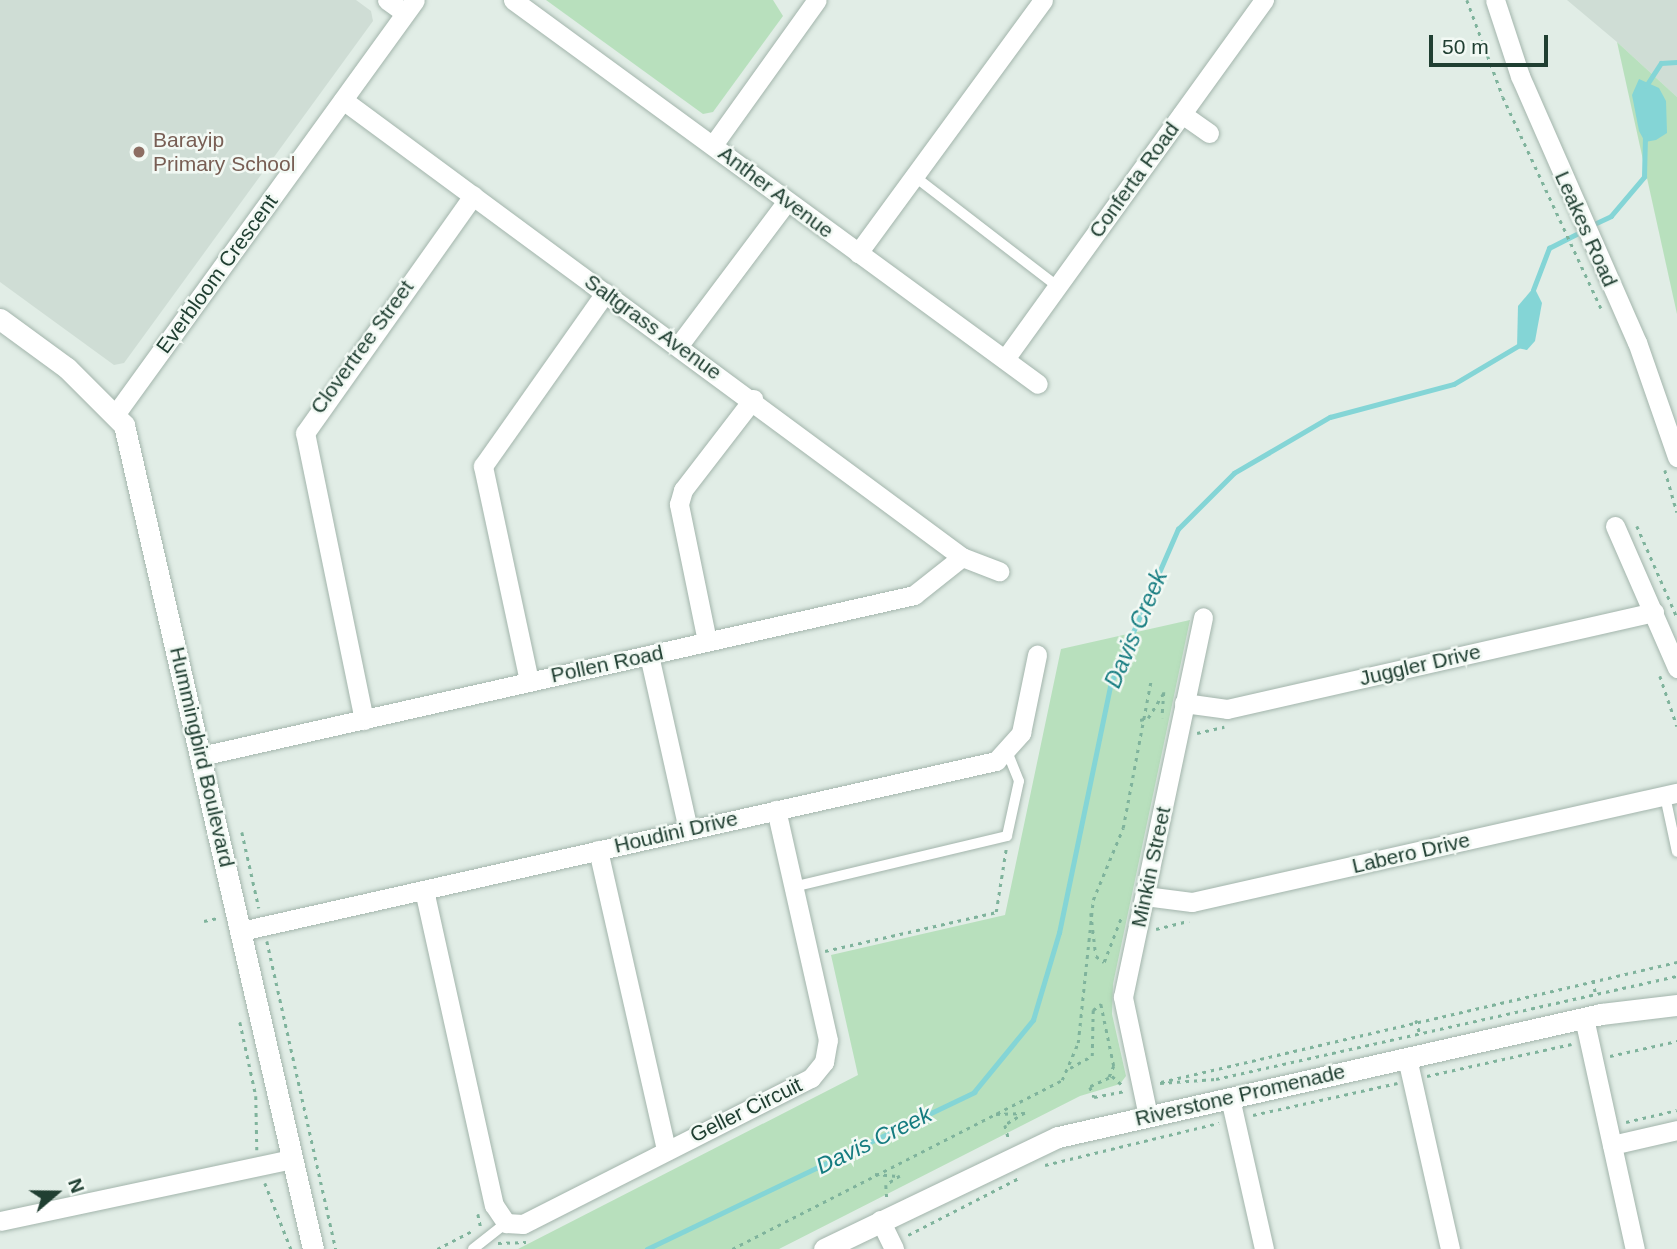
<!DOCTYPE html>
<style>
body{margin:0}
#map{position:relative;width:1677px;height:1249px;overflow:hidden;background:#e1ede6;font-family:Helvetica,sans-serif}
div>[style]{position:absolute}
.built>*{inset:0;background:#cfddd5}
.green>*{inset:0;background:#b8e0bd}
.water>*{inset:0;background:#84d5d6}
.stream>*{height:4.5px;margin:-2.25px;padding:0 2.25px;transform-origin:2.25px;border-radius:2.25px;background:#84d5d6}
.path>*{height:2.5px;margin-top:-1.25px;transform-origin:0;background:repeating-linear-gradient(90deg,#7fb39c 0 3.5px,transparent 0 8.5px)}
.roads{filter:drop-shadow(0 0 2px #a3b5ac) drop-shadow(0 0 2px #a3b5ac)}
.service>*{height:10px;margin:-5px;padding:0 5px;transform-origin:5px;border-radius:5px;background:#fff}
.minor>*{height:19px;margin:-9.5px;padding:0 9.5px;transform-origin:9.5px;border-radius:9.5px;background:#fff}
.tertiary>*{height:21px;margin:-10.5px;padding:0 10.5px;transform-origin:10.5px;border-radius:10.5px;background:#fff}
.dots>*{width:19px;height:19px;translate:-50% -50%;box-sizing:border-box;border:4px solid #f2f9f4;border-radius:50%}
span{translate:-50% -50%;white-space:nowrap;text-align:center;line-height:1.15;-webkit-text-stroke:5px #f2f9f4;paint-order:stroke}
.education-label{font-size:21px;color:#785e54}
.left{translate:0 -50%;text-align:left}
.street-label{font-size:21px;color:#203f32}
.water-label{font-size:23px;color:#157c80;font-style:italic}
.north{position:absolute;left:21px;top:1158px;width:70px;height:70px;-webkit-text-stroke:5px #f2f9f4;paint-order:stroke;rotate:70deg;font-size:19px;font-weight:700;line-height:28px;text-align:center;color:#203f32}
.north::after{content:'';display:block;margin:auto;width:24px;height:32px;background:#203f32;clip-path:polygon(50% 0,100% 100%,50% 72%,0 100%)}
.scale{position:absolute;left:1429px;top:35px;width:119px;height:32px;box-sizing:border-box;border:4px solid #203f32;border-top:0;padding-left:9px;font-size:21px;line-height:24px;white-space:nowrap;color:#203f32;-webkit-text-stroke:5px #f2f9f4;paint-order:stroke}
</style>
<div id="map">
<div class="built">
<div style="clip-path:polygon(0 0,356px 0,371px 11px,373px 21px,124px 363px,114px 365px,0 282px)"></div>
<div style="clip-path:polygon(1567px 0,1677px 0,1677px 97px,1617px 42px)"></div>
</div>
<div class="green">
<div style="clip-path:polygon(546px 0,773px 0,783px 16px,713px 112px,703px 114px)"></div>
<div style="clip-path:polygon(1617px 42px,1677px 97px,1677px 314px)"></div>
<div style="clip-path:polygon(1190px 620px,1113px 984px,1112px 1014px,1126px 1076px,1120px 1084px,1080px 1096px,779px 1249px,518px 1249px,858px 1075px,831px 955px,1005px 915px,1061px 649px)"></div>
</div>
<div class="water">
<div style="clip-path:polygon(1639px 79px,1659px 88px,1666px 101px,1667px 133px,1656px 140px,1645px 142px,1639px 131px,1632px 95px)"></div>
<div style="clip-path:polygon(1534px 287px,1542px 303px,1535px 341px,1527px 350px,1517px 348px,1518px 306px)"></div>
</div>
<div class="stream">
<div style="left:1646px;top:86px;width:27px;rotate:-57deg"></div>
<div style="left:1661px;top:63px;width:16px;rotate:-4deg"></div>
<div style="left:1590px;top:226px;width:23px;rotate:-25deg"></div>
<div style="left:1611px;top:216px;width:51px;rotate:-49.8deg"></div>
<div style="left:1644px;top:177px;width:40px;rotate:-88.6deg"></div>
<div style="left:1533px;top:290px;width:45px;rotate:-69.1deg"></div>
<div style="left:1549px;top:248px;width:37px;rotate:-27deg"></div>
<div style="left:647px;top:1249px;width:363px;rotate:-25.6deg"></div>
<div style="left:974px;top:1092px;width:93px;rotate:-50.7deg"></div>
<div style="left:1033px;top:1020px;width:91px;rotate:-73.4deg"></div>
<div style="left:1059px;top:933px;width:255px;rotate:-78.3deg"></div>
<div style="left:1111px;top:683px;width:168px;rotate:-66.5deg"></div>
<div style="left:1178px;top:529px;width:79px;rotate:-45deg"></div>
<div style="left:1234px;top:473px;width:111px;rotate:-30.3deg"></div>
<div style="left:1330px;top:417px;width:128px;rotate:-14.9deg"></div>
<div style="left:1454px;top:384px;width:74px;rotate:-30.7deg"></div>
</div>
<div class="path">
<div style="left:1467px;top:0;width:103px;rotate:69.6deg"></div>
<div style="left:1503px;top:97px;width:233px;rotate:65.1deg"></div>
<div style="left:1665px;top:470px;width:44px;rotate:74.1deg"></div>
<div style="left:1637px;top:526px;width:99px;rotate:66.3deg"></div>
<div style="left:1660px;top:676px;width:53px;rotate:71.2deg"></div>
<div style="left:1140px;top:720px;width:8px;rotate:-14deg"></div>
<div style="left:1148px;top:718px;width:31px;rotate:-58deg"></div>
<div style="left:1164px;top:692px;width:26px;rotate:94deg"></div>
<div style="left:1197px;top:733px;width:28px;rotate:-13deg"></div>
<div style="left:242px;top:832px;width:78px;rotate:77.4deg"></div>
<div style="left:1091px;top:913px;width:43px;rotate:83.4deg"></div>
<div style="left:1096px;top:956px;width:10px;rotate:37deg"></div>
<div style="left:1104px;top:962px;width:47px;rotate:-68.9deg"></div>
<div style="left:204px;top:921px;width:14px;rotate:-12deg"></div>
<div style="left:1156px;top:929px;width:34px;rotate:-14deg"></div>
<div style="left:267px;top:941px;width:316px;rotate:77.4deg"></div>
<div style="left:825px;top:951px;width:175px;rotate:-12.8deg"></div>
<div style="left:996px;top:912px;width:64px;rotate:-81deg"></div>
<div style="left:1593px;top:980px;width:16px;rotate:79deg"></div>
<div style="left:1416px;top:1020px;width:15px;rotate:74deg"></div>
<div style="left:240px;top:1022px;width:76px;rotate:77.8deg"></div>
<div style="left:256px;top:1096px;width:54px;rotate:88.9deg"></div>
<div style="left:1610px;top:1056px;width:69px;rotate:-12.6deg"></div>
<div style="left:1070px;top:1068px;width:25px;rotate:-29deg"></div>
<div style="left:1092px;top:1056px;width:46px;rotate:-88.8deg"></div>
<div style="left:1093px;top:1010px;width:10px;rotate:-37deg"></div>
<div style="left:1101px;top:1004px;width:63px;rotate:78.2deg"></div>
<div style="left:1114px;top:1066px;width:13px;rotate:113deg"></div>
<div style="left:1109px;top:1078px;width:21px;rotate:155deg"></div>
<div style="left:1090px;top:1087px;width:11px;rotate:68deg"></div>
<div style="left:1094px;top:1097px;width:33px;rotate:-11deg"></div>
<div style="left:1112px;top:1076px;width:15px;rotate:42deg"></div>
<div style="left:1427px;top:1076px;width:148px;rotate:-12.5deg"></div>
<div style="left:1161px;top:1082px;width:530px;rotate:-13.09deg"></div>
<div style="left:1160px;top:1083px;width:56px;rotate:-4.1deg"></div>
<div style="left:1216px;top:1079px;width:472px;rotate:-12.6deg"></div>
<div style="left:996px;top:1114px;width:29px;rotate:-2deg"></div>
<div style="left:1025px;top:1113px;width:23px;rotate:149deg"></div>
<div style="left:1005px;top:1125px;width:16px;rotate:75deg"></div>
<div style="left:1253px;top:1115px;width:148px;rotate:-12.5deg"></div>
<div style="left:1626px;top:1122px;width:52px;rotate:-13.2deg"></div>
<div style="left:1045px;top:1165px;width:179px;rotate:-13.6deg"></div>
<div style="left:875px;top:1174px;width:25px;rotate:5deg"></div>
<div style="left:900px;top:1176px;width:17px;rotate:147deg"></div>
<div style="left:886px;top:1185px;width:14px;rotate:86deg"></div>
<div style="left:265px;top:1183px;width:71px;rotate:68.5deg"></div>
<div style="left:478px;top:1214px;width:14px;rotate:78deg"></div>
<div style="left:908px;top:1235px;width:127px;rotate:-27.2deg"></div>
<div style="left:498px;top:1243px;width:28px;rotate:-2deg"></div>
<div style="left:437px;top:1249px;width:42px;rotate:-27.2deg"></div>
<div style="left:732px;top:1249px;width:371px;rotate:-27.1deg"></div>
<div style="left:1062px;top:1080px;width:40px;rotate:-66.6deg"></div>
<div style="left:1078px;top:1043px;width:144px;rotate:-84deg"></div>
<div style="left:1093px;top:900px;width:78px;rotate:-67.4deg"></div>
<div style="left:1123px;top:828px;width:151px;rotate:-79.3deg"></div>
</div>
<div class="roads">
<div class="service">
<div style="left:914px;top:176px;width:180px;rotate:37.6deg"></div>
<div style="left:1665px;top:796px;width:57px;rotate:77.9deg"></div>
<div style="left:793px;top:887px;width:220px;rotate:-13.4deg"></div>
<div style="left:1007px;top:836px;width:56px;rotate:-77.7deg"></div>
<div style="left:1019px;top:781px;width:29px;rotate:-112deg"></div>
<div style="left:473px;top:1249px;width:42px;rotate:-38.2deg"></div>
</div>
<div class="minor">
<div style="left:387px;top:0;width:22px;rotate:36deg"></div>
<div style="left:513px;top:0;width:650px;rotate:36.18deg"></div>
<div style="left:1495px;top:0;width:80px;rotate:71.8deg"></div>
<div style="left:1520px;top:76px;width:291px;rotate:66.3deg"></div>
<div style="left:1637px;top:342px;width:122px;rotate:70.8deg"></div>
<div style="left:343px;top:100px;width:769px;rotate:36.44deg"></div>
<div style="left:1182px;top:114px;width:33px;rotate:35deg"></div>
<div style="left:713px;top:145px;width:178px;rotate:-54.4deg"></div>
<div style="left:858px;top:253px;width:313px;rotate:-53.8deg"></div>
<div style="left:679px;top:345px;width:180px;rotate:-53.1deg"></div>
<div style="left:1005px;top:359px;width:443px;rotate:-54.2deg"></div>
<div style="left:117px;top:412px;width:508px;rotate:-54.12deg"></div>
<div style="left:1615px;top:526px;width:155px;rotate:66.4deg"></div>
<div style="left:707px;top:641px;width:140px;rotate:-101.6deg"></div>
<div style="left:679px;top:504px;width:15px;rotate:-74deg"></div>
<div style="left:683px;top:490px;width:115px;rotate:-52.4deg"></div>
<div style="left:649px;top:655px;width:178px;rotate:77.4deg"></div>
<div style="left:529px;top:681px;width:220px;rotate:-102.1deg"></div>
<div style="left:483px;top:466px;width:212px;rotate:-54.8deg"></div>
<div style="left:1184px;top:703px;width:43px;rotate:7.9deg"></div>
<div style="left:1227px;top:709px;width:438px;rotate:-12.8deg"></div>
<div style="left:364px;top:720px;width:293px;rotate:-101.6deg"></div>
<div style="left:305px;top:433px;width:291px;rotate:-54.7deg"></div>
<div style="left:201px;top:756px;width:731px;rotate:-12.72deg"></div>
<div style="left:914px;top:595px;width:61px;rotate:-38.4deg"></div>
<div style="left:962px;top:557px;width:40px;rotate:21deg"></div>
<div style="left:598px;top:850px;width:308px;rotate:77.2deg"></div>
<div style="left:424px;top:890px;width:323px;rotate:77.5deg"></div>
<div style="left:494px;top:1205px;width:22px;rotate:56deg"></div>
<div style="left:506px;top:1223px;width:17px;rotate:3deg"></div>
<div style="left:523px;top:1224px;width:323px;rotate:-26.9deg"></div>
<div style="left:811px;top:1078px;width:21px;rotate:-51deg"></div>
<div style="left:824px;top:1062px;width:22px;rotate:-80deg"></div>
<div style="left:828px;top:1040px;width:236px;rotate:-102.7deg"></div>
<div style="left:1145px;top:896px;width:47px;rotate:7.3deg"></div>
<div style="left:1192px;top:902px;width:497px;rotate:-12.7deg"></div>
<div style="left:241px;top:931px;width:774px;rotate:-12.69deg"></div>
<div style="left:996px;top:761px;width:38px;rotate:-48deg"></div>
<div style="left:1021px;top:733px;width:80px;rotate:-78.4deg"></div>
<div style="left:1584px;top:1018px;width:237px;rotate:77.6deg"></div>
<div style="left:1407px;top:1058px;width:196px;rotate:77.3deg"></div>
<div style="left:1230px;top:1098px;width:155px;rotate:77.3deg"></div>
<div style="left:1148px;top:1116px;width:122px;rotate:-101.9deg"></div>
<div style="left:1123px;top:997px;width:388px;rotate:-78.1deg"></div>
<div style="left:1612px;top:1145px;width:67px;rotate:-13deg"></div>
<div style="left:880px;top:1220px;width:32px;rotate:64deg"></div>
<div style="left:0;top:1221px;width:299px;rotate:-12deg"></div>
</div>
<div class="tertiary">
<div style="left:0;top:319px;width:83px;rotate:36.2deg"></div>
<div style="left:67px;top:368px;width:81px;rotate:45deg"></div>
<div style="left:124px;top:425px;width:845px;rotate:77.08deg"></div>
<div style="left:824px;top:1249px;width:259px;rotate:-25.6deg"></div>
<div style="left:1058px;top:1137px;width:557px;rotate:-12.76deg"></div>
<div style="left:1601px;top:1014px;width:77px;rotate:-6.8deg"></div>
</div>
</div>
<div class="dots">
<div style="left:139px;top:152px;background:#8d6e63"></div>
</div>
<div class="education-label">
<span class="left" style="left:153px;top:152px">Barayip<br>Primary School</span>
</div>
<div class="street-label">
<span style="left:1134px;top:180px;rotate:-54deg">Conferta Road</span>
<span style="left:776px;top:192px;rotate:37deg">Anther Avenue</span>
<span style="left:1586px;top:229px;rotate:66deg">Leakes Road</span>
<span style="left:217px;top:274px;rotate:-54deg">Everbloom Crescent</span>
<span style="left:653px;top:327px;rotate:36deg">Saltgrass Avenue</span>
<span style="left:362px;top:347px;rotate:-54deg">Clovertree Street</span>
<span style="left:607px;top:664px;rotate:-12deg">Pollen Road</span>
<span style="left:1420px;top:665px;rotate:-13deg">Juggler Drive</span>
<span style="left:202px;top:757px;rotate:77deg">Hummingbird Boulevard</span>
<span style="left:676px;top:832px;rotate:-13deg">Houdini Drive</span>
<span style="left:1411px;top:853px;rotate:-13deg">Labero Drive</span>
<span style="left:1151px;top:867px;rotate:-78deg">Minkin Street</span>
<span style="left:1240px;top:1095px;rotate:-13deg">Riverstone Promenade</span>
<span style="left:746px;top:1110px;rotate:-26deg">Geller Circuit</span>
</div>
<div class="water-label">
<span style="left:1136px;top:629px;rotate:-67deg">Davis Creek</span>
<span style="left:874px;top:1140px;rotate:-26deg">Davis Creek</span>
</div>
<div class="north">N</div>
<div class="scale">50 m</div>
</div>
